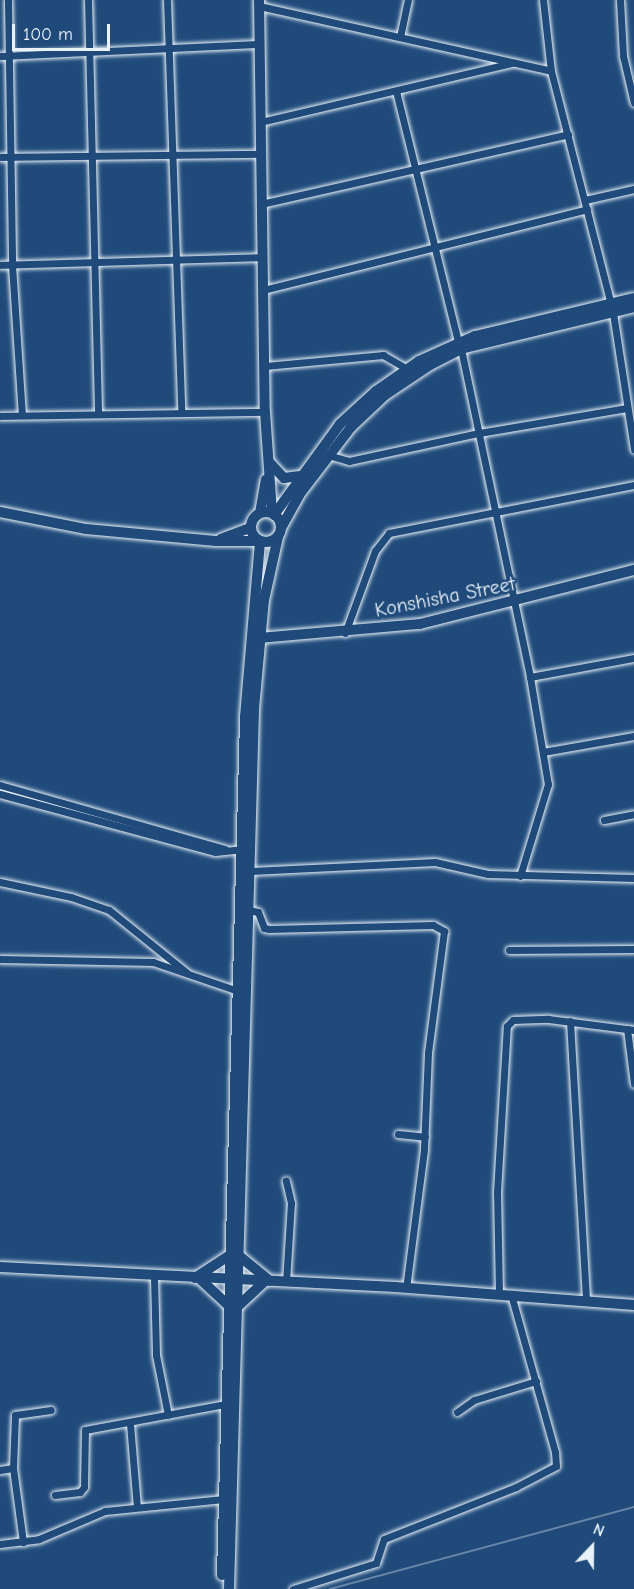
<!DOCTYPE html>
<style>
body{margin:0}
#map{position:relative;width:634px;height:1589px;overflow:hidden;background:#1f4a7a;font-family:"Comic Neue",sans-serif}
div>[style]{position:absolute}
.stream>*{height:2px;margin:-1px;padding:0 1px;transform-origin:1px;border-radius:1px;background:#6685a7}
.roads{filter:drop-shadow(0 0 2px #e8f1f8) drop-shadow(0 0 2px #e8f1f8)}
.street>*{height:7px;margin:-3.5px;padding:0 3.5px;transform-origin:3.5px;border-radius:3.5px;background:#1f4a7a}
.secondary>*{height:10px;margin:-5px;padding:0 5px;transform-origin:5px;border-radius:5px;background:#1f4a7a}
.secondary>.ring{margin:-5px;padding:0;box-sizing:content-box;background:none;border:10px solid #1f4a7a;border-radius:50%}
span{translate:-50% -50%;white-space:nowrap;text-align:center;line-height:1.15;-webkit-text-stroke:5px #1f4a7a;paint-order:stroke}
.street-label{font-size:20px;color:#e8f1f8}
.north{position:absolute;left:562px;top:1517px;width:60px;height:60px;-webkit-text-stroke:4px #1f4a7a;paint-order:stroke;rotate:22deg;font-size:16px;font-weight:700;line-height:24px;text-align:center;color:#e8f1f8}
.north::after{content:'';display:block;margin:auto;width:21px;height:27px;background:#e8f1f8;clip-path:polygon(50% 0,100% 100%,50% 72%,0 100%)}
.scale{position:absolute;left:12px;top:24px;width:98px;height:27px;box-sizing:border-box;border:3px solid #e8f1f8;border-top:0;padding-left:8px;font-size:18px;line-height:21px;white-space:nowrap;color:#e8f1f8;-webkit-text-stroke:4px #1f4a7a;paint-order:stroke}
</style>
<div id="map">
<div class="stream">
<div style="left:330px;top:1589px;width:315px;rotate:-15.1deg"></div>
</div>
<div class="roads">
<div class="street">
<div style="left:8px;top:0;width:265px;rotate:89.1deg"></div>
<div style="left:12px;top:265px;width:150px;rotate:86.2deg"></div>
<div style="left:88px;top:0;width:413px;rotate:88.6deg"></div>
<div style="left:167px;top:0;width:411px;rotate:88deg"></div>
<div style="left:543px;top:0;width:71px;rotate:83.6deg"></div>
<div style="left:551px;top:71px;width:250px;rotate:75.6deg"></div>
<div style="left:613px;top:313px;width:138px;rotate:81.2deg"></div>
<div style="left:620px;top:0;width:56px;rotate:86.9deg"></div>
<div style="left:623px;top:56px;width:48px;rotate:76.8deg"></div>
<div style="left:259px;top:6px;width:299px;rotate:12.5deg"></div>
<div style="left:400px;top:37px;width:38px;rotate:-78deg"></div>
<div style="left:0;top:56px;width:259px;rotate:-2.7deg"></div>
<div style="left:396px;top:91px;width:259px;rotate:76.1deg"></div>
<div style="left:260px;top:122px;width:258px;rotate:-13.2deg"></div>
<div style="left:0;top:157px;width:260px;rotate:-0.7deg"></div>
<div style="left:585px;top:200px;width:50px;rotate:-12.7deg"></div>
<div style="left:261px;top:204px;width:315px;rotate:-12.8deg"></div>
<div style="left:0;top:265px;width:263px;rotate:-1.7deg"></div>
<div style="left:263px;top:290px;width:334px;rotate:-14deg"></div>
<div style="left:461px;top:349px;width:335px;rotate:78.1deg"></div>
<div style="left:530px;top:677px;width:109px;rotate:80.5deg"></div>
<div style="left:548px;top:784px;width:96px;rotate:106.9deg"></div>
<div style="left:265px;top:366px;width:119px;rotate:-5.3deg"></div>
<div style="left:383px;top:355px;width:28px;rotate:30deg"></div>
<div style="left:0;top:416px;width:265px;rotate:-0.9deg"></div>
<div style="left:328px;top:455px;width:22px;rotate:16deg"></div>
<div style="left:349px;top:461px;width:133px;rotate:-12.2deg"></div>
<div style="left:479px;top:433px;width:150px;rotate:-9.6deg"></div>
<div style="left:345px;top:633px;width:87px;rotate:-69.9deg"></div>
<div style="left:375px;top:551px;width:23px;rotate:-52deg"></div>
<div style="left:389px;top:533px;width:250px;rotate:-11.1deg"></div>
<div style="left:530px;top:677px;width:106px;rotate:-10.4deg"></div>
<div style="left:543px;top:752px;width:92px;rotate:-10deg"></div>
<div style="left:0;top:785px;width:234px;rotate:15.9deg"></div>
<div style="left:0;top:794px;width:223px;rotate:15.1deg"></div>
<div style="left:215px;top:852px;width:29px;rotate:-6deg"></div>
<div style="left:604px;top:820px;width:31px;rotate:-11deg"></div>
<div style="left:251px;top:871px;width:184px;rotate:-2.8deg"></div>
<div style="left:435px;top:862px;width:54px;rotate:12.8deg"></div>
<div style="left:488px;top:874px;width:146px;rotate:1.6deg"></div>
<div style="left:0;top:882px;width:73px;rotate:11.9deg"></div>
<div style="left:71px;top:897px;width:40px;rotate:18.9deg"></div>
<div style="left:109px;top:910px;width:100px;rotate:38.9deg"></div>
<div style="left:249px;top:910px;width:9px;rotate:13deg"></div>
<div style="left:258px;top:912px;width:17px;rotate:69deg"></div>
<div style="left:264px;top:928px;width:5px;rotate:11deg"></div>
<div style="left:269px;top:929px;width:164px;rotate:-1.4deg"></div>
<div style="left:433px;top:925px;width:13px;rotate:29deg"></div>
<div style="left:444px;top:931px;width:123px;rotate:97.5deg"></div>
<div style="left:428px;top:1053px;width:97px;rotate:92.4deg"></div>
<div style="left:424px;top:1150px;width:139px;rotate:97.4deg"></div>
<div style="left:509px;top:950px;width:125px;rotate:-0.5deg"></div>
<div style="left:0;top:959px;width:153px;rotate:1.1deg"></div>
<div style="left:153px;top:962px;width:93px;rotate:18.8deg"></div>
<div style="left:570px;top:1021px;width:279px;rotate:86.7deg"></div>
<div style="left:627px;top:1029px;width:55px;rotate:82.7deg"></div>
<div style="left:398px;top:1134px;width:27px;rotate:6deg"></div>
<div style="left:154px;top:1277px;width:78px;rotate:88.5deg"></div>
<div style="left:156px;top:1355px;width:61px;rotate:78.7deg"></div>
<div style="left:286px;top:1282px;width:79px;rotate:-86.4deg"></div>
<div style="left:291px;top:1203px;width:23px;rotate:-103deg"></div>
<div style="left:499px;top:1294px;width:102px;rotate:-91.1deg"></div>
<div style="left:497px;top:1192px;width:166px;rotate:-86.6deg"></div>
<div style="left:507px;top:1026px;width:8px;rotate:-45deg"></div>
<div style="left:513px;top:1020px;width:35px;rotate:-2deg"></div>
<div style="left:548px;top:1019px;width:87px;rotate:7.3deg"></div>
<div style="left:457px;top:1412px;width:21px;rotate:-35deg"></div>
<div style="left:474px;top:1400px;width:65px;rotate:-17deg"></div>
<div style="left:130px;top:1424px;width:83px;rotate:85.2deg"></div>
<div style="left:13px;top:1468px;width:53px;rotate:-87.8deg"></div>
<div style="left:15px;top:1415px;width:36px;rotate:-8deg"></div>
<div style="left:0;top:1470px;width:13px;rotate:-9deg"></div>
<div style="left:13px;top:1468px;width:75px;rotate:82.3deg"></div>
<div style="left:55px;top:1495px;width:25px;rotate:-7deg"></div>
<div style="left:80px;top:1492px;width:6px;rotate:-51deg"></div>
<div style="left:84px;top:1487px;width:57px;rotate:-89deg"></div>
<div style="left:85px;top:1430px;width:142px;rotate:-10.5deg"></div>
<div style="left:0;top:1544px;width:39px;rotate:-7deg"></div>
<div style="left:39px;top:1539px;width:72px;rotate:-23deg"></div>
<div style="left:105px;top:1511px;width:119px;rotate:-5.8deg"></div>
<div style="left:293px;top:1589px;width:87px;rotate:-17.4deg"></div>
<div style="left:376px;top:1563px;width:25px;rotate:-72deg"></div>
<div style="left:384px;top:1539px;width:142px;rotate:-21.5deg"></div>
<div style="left:516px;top:1487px;width:45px;rotate:-27.7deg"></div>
<div style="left:556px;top:1466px;width:14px;rotate:-94deg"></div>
<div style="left:555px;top:1452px;width:164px;rotate:-105.6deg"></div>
</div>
<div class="secondary">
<div style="left:259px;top:0;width:412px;rotate:89.2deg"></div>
<div style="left:265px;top:412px;width:101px;rotate:86deg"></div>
<div style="left:269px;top:462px;width:22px;rotate:47deg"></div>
<div style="left:284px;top:478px;width:16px;rotate:-7deg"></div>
<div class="ring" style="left:251px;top:512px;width:20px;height:20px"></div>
<div style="left:0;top:512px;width:88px;rotate:11.2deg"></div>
<div style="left:86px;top:529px;width:130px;rotate:5.3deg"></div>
<div style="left:215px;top:541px;width:43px"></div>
<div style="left:260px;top:513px;width:34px;rotate:-80deg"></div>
<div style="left:274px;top:515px;width:112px;rotate:-54deg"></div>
<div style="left:340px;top:424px;width:49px;rotate:-42.5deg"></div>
<div style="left:376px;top:391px;width:52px;rotate:-34.9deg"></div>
<div style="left:419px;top:361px;width:61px;rotate:-24.1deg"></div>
<div style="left:475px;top:336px;width:163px;rotate:-13.4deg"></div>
<div style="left:281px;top:528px;width:38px;rotate:-61deg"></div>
<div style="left:299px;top:495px;width:86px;rotate:-52.6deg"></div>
<div style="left:351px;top:427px;width:47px;rotate:-43.3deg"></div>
<div style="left:385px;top:395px;width:54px;rotate:-33.7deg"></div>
<div style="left:430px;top:365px;width:35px;rotate:-27deg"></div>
<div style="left:461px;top:349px;width:178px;rotate:-13.6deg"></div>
<div style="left:221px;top:539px;width:31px;rotate:-21deg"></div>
<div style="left:259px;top:638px;width:162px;rotate:-5deg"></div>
<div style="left:420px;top:624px;width:221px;rotate:-14.2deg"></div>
<div style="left:238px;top:1255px;width:41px;rotate:39.1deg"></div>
<div style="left:0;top:1267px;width:396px;rotate:2.9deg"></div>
<div style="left:395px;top:1287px;width:240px;rotate:4.3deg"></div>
<div style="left:195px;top:1278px;width:42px;rotate:-33.3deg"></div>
<div style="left:200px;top:1279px;width:38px;rotate:43deg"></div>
<div style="left:236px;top:1308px;width:40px;rotate:-43deg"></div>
<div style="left:222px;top:1575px;width:858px;rotate:-88.46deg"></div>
<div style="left:245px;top:717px;width:176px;rotate:-85.1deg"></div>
<div style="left:229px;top:1589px;width:880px;rotate:-88.37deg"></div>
<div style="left:254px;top:709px;width:109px;rotate:-84.8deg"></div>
<div style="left:264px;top:600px;width:65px;rotate:-77.5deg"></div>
</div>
</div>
<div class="street-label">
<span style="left:445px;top:597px;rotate:-11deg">Konshisha Street</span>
</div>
<div class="north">N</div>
<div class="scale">100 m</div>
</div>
